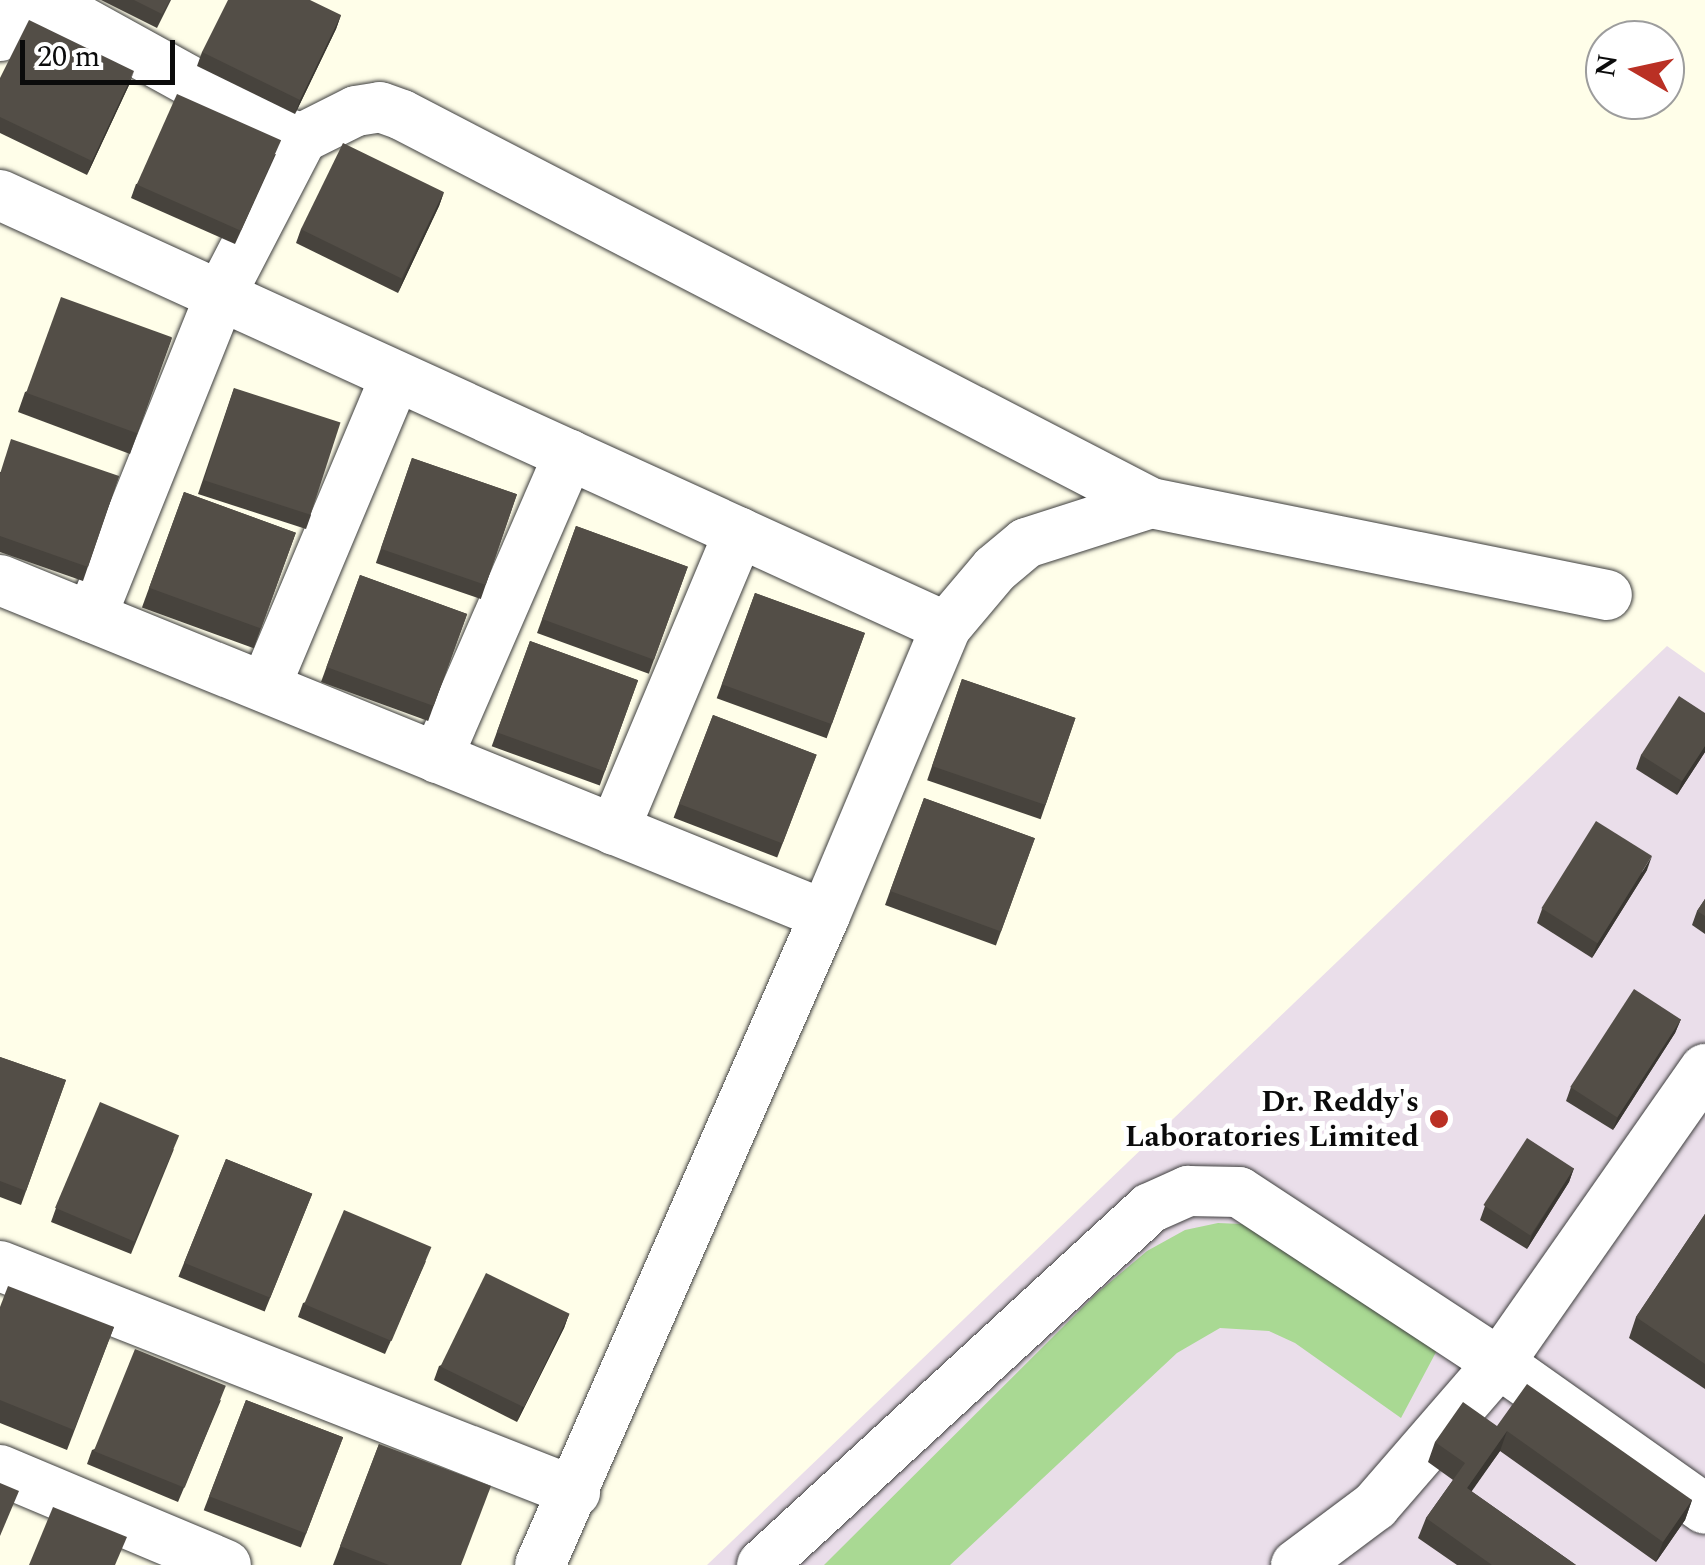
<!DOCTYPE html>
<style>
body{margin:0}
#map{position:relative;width:1705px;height:1565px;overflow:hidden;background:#fffee9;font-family:Spectral,serif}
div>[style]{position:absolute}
.industrial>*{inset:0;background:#eadeea}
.forest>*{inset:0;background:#a9d993}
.roads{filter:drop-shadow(0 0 2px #3e3e3e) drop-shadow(0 0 2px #3e3e3e)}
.minor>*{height:50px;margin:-25px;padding:0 25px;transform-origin:25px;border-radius:25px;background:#fff}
.wall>*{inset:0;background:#47433d;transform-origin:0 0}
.shaded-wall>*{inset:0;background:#3a3732}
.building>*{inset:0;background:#534e47;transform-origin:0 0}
.dots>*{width:28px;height:28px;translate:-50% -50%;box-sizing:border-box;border:5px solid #fff;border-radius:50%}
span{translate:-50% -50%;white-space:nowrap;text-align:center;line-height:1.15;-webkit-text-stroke:10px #fff;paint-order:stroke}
.poi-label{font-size:30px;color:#0b0b0b;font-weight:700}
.right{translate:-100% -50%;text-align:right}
.north{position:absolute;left:1585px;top:20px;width:100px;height:100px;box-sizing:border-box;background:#fff;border:2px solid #9d9d9d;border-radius:50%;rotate:279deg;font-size:28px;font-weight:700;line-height:40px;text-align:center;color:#0b0b0b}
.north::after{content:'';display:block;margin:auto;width:35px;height:45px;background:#ba3024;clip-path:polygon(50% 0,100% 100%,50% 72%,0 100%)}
.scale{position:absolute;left:20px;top:40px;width:155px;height:45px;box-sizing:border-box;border:5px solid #0b0b0b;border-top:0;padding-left:12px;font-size:30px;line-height:35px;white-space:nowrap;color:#0b0b0b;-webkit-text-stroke:8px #fff;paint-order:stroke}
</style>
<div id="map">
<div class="industrial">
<div style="clip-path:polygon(1667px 646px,1705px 673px,1705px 1565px,707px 1565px)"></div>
</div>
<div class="forest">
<div style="clip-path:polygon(1218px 1223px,1265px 1225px,1443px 1339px,1401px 1418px,1295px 1343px,1269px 1331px,1220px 1328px,1177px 1353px,950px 1565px,824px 1565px,1096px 1294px,1147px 1251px,1185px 1230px)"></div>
</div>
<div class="roads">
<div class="minor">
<div style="left:43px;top:0;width:273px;rotate:28.9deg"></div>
<div style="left:282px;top:132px;width:21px;rotate:17deg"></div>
<div style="left:302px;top:138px;width:60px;rotate:-26.6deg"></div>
<div style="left:356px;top:111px;width:24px;rotate:-9deg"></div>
<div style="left:380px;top:107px;width:23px;rotate:20deg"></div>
<div style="left:402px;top:115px;width:844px;rotate:27.39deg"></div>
<div style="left:0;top:36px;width:41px;rotate:-62.2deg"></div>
<div style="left:0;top:195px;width:1040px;rotate:24.54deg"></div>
<div style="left:0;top:580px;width:890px;rotate:22.1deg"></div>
<div style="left:91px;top:617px;width:346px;rotate:-68.1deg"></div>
<div style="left:220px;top:296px;width:178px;rotate:-62.6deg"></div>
<div style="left:265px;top:687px;width:337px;rotate:-67.2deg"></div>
<div style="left:437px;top:758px;width:331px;rotate:-66.5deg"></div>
<div style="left:614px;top:830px;width:323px;rotate:-67.2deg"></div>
<div style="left:0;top:1266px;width:618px;rotate:21.46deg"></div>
<div style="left:0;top:1470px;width:245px;rotate:22.8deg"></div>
<div style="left:540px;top:1565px;width:710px;rotate:-66.32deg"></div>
<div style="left:825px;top:915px;width:312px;rotate:-67.2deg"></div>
<div style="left:946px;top:627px;width:76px;rotate:-49.8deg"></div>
<div style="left:995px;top:569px;width:40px;rotate:-40deg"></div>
<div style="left:1026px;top:543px;width:131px;rotate:-17.7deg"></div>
<div style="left:1151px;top:503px;width:465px;rotate:11.4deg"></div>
<div style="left:762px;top:1565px;width:527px;rotate:-42.62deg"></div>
<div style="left:1150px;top:1208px;width:42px;rotate:-24.1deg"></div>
<div style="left:1188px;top:1191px;width:51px;rotate:1.1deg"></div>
<div style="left:1239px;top:1192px;width:311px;rotate:33.3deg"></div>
<div style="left:1499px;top:1363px;width:252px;rotate:35.3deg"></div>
<div style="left:1296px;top:1565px;width:99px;rotate:-36.8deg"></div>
<div style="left:1375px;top:1506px;width:189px;rotate:-49.1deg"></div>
<div style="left:1499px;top:1363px;width:359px;rotate:-55deg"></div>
</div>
</div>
<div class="wall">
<div style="clip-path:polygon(101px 0,171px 0,157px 28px)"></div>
<div style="clip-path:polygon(341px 15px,336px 29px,295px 114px,197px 66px,202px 52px)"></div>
<div style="clip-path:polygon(0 78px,129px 85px,87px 175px,0 133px)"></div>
<div style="clip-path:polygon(276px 154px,235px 244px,131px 198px,136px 184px)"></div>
<div style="clip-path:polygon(444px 192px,439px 206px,398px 293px,296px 243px,301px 229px)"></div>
<div style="clip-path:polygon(172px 338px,130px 454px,18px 412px,25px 392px)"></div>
<div style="clip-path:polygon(234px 388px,311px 515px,306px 529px,198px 494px)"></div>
<div style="left:412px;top:458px;width:111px;height:111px;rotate:19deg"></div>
<div style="clip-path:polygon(0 472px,119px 476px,83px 581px,0 552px)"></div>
<div style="left:184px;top:492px;width:119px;height:123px;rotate:20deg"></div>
<div style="left:576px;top:526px;width:119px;height:114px;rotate:20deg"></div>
<div style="left:360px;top:575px;width:114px;height:114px;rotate:20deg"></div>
<div style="left:755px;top:593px;width:117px;height:112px;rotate:20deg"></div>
<div style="left:530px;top:641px;width:115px;height:112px;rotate:20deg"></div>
<div style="left:962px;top:679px;width:120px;height:107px;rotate:19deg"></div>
<div style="clip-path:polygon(1705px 713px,1705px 752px,1677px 795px,1636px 769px,1641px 755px)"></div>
<div style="left:713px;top:715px;width:111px;height:110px;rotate:21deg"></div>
<div style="left:924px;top:798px;width:118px;height:114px;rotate:20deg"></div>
<div style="clip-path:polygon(1647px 870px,1592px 958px,1537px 923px,1542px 909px)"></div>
<div style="clip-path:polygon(1705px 899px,1705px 934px,1692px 925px,1697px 911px)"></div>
<div style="clip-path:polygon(1681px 1019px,1675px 1033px,1613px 1130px,1566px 1101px,1571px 1087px)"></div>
<div style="clip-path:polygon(0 1057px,66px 1080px,21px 1205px,0 1197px)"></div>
<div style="clip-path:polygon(174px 1149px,131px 1254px,51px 1222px,56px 1208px)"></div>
<div style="left:226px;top:1159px;width:93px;height:127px;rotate:22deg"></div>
<div style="clip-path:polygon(1574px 1168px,1569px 1182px,1527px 1249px,1480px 1220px,1485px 1206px)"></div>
<div style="clip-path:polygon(1705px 1214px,1705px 1389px,1629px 1338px,1636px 1317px)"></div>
<div style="clip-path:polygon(426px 1261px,385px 1354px,298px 1317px,303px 1303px)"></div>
<div style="clip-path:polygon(0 1307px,114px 1327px,67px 1450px,0 1423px)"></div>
<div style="clip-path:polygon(569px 1314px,564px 1328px,517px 1422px,434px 1380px,439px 1366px)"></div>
<div style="clip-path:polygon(221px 1400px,178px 1502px,87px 1464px,92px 1450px)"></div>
<div style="left:246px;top:1400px;width:104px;height:118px;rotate:21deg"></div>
<div style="clip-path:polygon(1497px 1426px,1692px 1500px,1685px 1520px,1656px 1562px,1500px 1451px,1471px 1491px,1576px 1565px,1457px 1565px,1418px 1538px,1426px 1518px,1453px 1480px,1428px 1462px,1435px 1442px)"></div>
<div style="clip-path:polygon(379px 1444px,461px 1565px,333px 1565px)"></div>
</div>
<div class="shaded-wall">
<div style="clip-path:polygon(341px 15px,336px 29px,295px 114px,300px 100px)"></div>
<div style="clip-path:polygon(134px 71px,129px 85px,87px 175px,92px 161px)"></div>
<div style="clip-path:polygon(444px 192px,439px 206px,398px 293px,403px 279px)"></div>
<div style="clip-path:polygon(1705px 746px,1705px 752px,1677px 795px,1682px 781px)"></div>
<div style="clip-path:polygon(1652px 856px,1647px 870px,1592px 958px,1597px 944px)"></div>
<div style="clip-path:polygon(1681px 1019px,1675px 1033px,1613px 1130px,1618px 1116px)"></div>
<div style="clip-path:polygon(1574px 1168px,1569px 1182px,1527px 1249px,1532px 1235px)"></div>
<div style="clip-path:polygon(569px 1314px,564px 1328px,517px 1422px,522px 1408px)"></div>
<div style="clip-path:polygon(1507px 1431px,1500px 1451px,1460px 1508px,1467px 1488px)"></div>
<div style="clip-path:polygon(1692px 1500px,1685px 1520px,1656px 1562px,1663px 1542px)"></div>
</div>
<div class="building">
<div style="clip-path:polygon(134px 0,170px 0,162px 14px)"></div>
<div style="clip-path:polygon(228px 0,310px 0,341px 15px,300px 100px,202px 52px)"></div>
<div style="clip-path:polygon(29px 20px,134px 71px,92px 161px,0 117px,0 78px)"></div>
<div style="left:177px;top:94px;width:114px;height:99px;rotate:24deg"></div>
<div style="left:343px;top:143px;width:112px;height:96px;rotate:26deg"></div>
<div style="left:61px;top:297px;width:118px;height:102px;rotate:20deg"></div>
<div style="left:234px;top:388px;width:112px;height:97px;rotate:18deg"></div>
<div style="clip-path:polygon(11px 439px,119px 476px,88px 567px,0 536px,0 474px)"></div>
<div style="left:412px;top:458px;width:111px;height:96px;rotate:19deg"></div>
<div style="left:184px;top:492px;width:119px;height:102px;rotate:20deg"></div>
<div style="left:576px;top:526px;width:119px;height:99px;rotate:20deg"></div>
<div style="left:360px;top:575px;width:114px;height:98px;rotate:20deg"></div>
<div style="left:755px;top:593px;width:117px;height:97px;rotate:20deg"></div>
<div style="left:530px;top:641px;width:115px;height:97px;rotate:20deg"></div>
<div style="left:962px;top:679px;width:120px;height:92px;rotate:19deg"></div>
<div style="clip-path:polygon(1679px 696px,1705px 713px,1705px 746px,1682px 781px,1641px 755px)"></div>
<div style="left:713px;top:715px;width:111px;height:95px;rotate:21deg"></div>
<div style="left:924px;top:798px;width:118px;height:99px;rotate:20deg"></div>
<div style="left:1596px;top:821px;width:66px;height:103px;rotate:32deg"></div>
<div style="clip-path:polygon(1705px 899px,1705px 916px,1697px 911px)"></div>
<div style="left:1634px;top:989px;width:56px;height:117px;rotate:33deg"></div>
<div style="clip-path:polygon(0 1057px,66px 1080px,26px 1191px,0 1181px)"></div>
<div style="left:100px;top:1102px;width:86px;height:115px;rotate:23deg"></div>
<div style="left:1527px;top:1138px;width:56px;height:80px;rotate:33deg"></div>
<div style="left:226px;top:1159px;width:93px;height:112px;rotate:22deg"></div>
<div style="left:344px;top:1210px;width:95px;height:102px;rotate:23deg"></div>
<div style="clip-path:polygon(1705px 1214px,1705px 1364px,1636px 1317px)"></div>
<div style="left:486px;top:1273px;width:93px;height:104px;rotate:26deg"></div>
<div style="clip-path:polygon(8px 1286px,114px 1327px,74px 1430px,0 1400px,0 1307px)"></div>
<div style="left:135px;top:1349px;width:98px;height:110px;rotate:22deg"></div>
<div style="clip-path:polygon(1527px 1384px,1692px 1500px,1663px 1542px,1507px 1431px,1467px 1488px,1576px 1565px,1492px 1565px,1426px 1518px,1465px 1463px,1435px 1442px,1463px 1402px,1497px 1426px)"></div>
<div style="left:246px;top:1400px;width:104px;height:103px;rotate:21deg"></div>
<div style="clip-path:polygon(379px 1444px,491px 1486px,461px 1565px,389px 1565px,340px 1546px)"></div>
<div style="clip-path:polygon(0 1483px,19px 1491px,0 1536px)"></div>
<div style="clip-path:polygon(53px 1507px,127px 1537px,115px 1565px,29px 1565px)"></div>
</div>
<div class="dots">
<div style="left:1439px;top:1119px;background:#ba3024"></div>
</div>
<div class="poi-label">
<span class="right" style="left:1419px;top:1119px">Dr. Reddy's<br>Laboratories Limited</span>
</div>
<div class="north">N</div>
<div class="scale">20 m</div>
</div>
